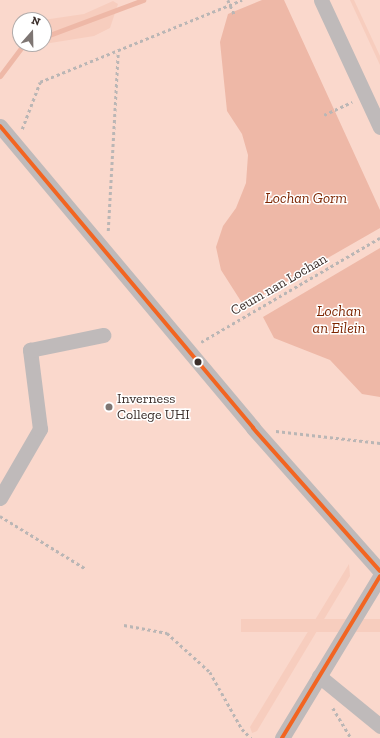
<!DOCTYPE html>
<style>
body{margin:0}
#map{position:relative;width:380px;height:738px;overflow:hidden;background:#fbfbfb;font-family:"Zilla Slab",serif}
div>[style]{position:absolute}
.green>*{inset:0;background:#fad8cc}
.forest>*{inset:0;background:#f7cdbe;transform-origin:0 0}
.water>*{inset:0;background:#eeb8a7}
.stream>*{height:5px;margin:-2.5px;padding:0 2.5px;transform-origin:2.5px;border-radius:2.5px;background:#eeb8a7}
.path>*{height:2.5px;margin-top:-1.25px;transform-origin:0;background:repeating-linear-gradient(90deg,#bab6b5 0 3px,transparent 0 6px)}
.minor>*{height:15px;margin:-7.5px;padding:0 7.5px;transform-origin:7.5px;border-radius:7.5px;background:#bfbaba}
.bus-1>*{height:4px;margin:-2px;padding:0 2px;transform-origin:2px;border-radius:2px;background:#f26522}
.dots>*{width:11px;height:11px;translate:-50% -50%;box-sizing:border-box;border:2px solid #fff;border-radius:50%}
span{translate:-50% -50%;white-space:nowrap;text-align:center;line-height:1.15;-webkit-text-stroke:3px #fff;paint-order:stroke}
.street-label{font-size:14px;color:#3b2e2a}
.poi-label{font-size:14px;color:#3b2e2a}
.left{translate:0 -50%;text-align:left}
.water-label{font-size:15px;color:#7d2500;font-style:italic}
.north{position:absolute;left:12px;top:12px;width:40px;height:40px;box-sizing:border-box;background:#fff;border:1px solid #b1abaa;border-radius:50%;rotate:20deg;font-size:11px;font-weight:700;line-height:16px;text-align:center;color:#3b2e2a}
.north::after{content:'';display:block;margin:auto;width:14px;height:18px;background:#7e7673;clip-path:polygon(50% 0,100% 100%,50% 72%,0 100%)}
</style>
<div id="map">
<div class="green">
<div style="clip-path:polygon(evenodd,0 0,380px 0,380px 738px,0 738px,0 0,20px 20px,44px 20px,44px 44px,20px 44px,20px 20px)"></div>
</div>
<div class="forest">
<div style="clip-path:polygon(350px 0,354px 0,380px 56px,380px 65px)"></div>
<div style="clip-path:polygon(113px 1px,118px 4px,110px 28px,94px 36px,44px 44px,43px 20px,84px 14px)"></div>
<div style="clip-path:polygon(349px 564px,350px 576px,257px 731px,252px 733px,250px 727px)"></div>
<div style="left:380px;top:619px;width:13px;height:139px;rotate:90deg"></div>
</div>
<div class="water">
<div style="clip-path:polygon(262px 0,284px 0,380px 210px,380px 228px,244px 306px,221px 270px,216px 247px,223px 226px,236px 208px,246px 183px,248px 155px,242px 134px,227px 111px,220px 42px,228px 14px)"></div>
<div style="clip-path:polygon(380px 248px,380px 397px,362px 394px,330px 360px,274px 338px,263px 317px)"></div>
</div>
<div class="stream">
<div style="left:44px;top:37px;width:106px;rotate:-20.5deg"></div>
<div style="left:0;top:76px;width:40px;rotate:-53deg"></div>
</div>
<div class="path">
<div style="left:228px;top:0;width:17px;rotate:66deg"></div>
<div style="left:324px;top:115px;width:31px;rotate:-25deg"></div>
<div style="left:22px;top:129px;width:50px;rotate:-69deg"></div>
<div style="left:40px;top:82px;width:218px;rotate:-22.1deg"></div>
<div style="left:108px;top:231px;width:179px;rotate:-86.8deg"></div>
<div style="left:201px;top:342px;width:207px;rotate:-30.2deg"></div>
<div style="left:276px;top:431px;width:105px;rotate:6.6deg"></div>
<div style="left:0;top:516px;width:101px;rotate:31.6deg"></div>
<div style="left:124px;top:625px;width:44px;rotate:10.5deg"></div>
<div style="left:167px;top:633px;width:58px;rotate:42.2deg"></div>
<div style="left:210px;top:672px;width:65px;rotate:60.7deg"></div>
<div style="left:242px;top:729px;width:13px;rotate:45deg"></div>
<div style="left:333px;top:708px;width:35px;rotate:59deg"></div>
</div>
<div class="minor">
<div style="left:321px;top:0;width:140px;rotate:65.1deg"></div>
<div style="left:0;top:126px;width:394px;rotate:50deg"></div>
<div style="left:253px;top:428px;width:191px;rotate:48.4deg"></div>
<div style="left:0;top:498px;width:80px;rotate:-59.9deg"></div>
<div style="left:40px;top:429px;width:80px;rotate:-97.2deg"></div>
<div style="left:30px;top:350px;width:75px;rotate:-11.6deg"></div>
<div style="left:319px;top:676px;width:79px;rotate:39.3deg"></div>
<div style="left:282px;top:738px;width:189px;rotate:-58.8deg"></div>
</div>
<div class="bus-1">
<div style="left:0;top:126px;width:394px;rotate:50deg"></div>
<div style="left:253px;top:428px;width:191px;rotate:48.4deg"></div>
<div style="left:282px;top:738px;width:189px;rotate:-58.8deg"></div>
</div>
<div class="dots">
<div style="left:198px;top:362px;background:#3b2e2a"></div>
<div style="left:109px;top:407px;background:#7e7673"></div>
</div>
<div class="street-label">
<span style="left:279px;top:285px;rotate:-30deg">Ceum nan Lochan</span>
</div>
<div class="poi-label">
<span class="left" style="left:117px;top:407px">Inverness<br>College UHI</span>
</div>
<div class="water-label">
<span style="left:306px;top:199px">Lochan Gorm</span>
<span style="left:339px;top:320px">Lochan<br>an Eilein</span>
</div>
<div class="north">N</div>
</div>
